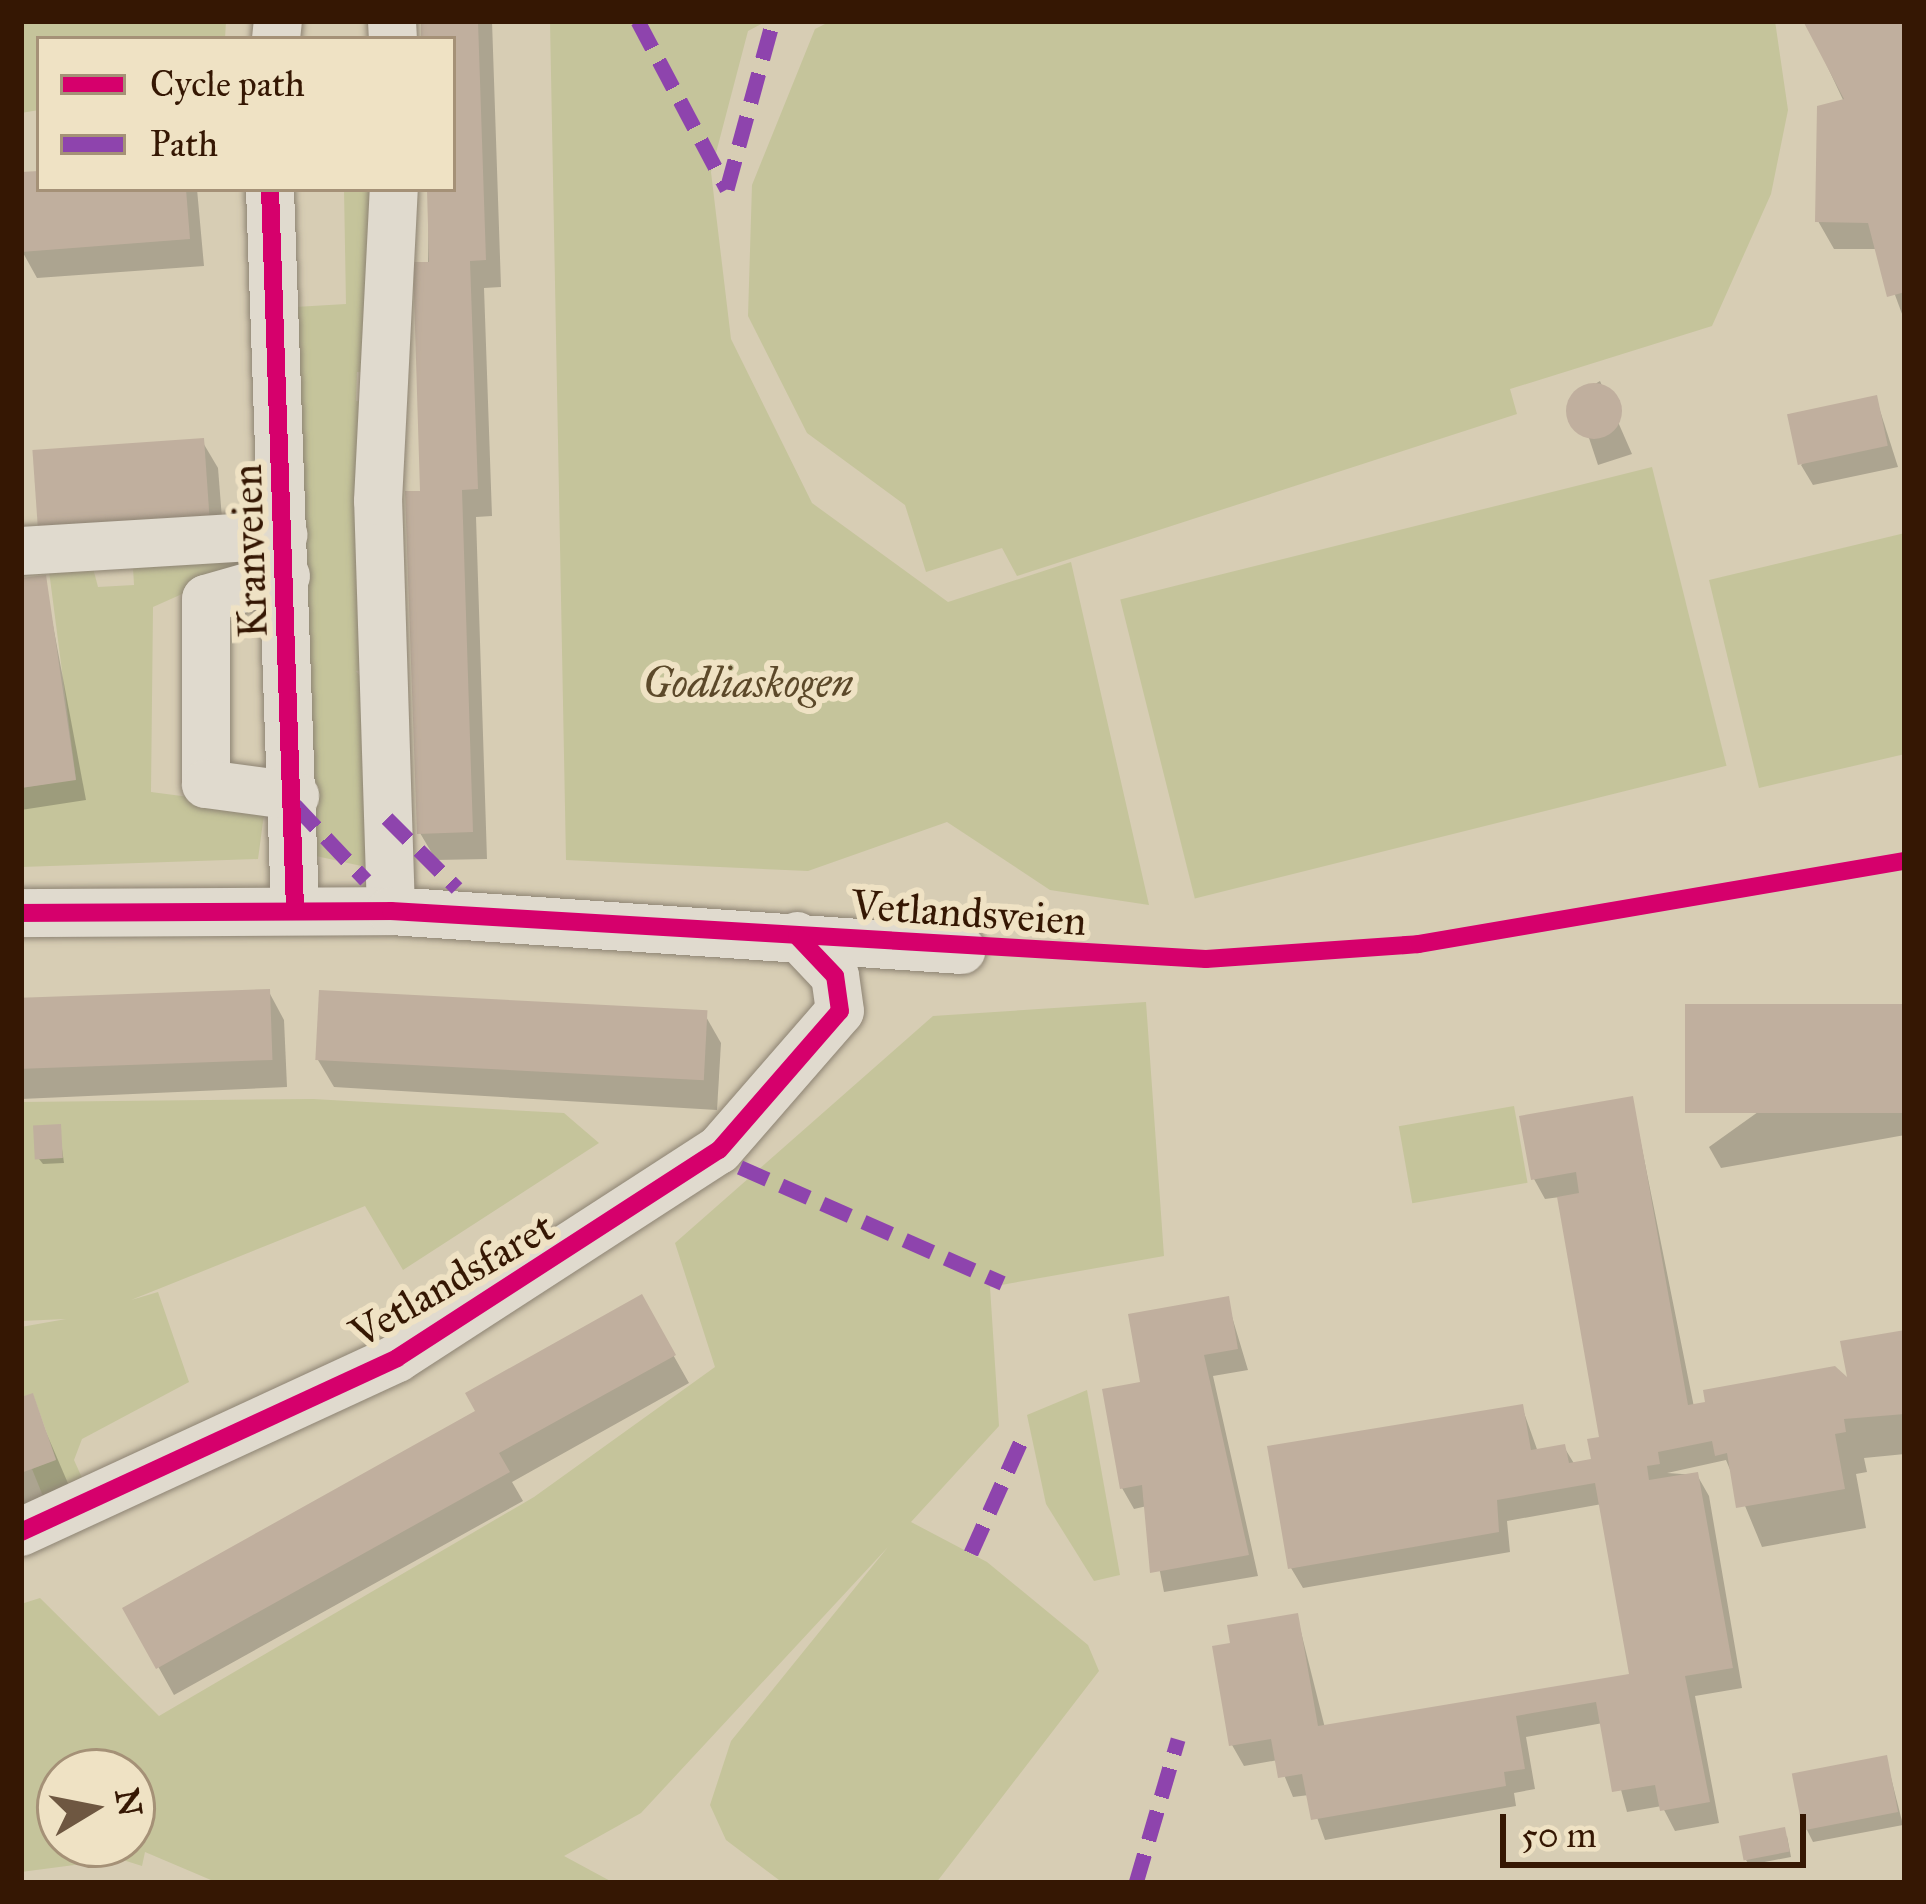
<!DOCTYPE html>
<style>
body{margin:0}
#map{position:relative;width:1926px;height:1904px;overflow:hidden;background:#d7cdb4;font-family:"IM FELL Great Primer",serif}
div>[style]{position:absolute}
.green>*{inset:0;background:#c5c49b;transform-origin:0 0}
.shadow>*{inset:0;background:#0003}
.building>*{inset:0;background:#c0af9e;transform-origin:0 0}
.round{border-radius:50%}
.roads{filter:drop-shadow(0 0 3px #8d8373) drop-shadow(0 0 3px #8d8373)}
.minor>*{height:48px;margin:-24px;padding:0 24px;transform-origin:24px;border-radius:24px;background:#e0dace}
.quiet>*{height:15px;margin-top:-7.5px;transform-origin:0;background:repeating-linear-gradient(90deg,#8e44ad 0 30px,transparent 0 45px)}
.cycleway>*{height:18px;margin:-9px;padding:0 9px;transform-origin:9px;border-radius:9px;background:#d6006c}
span{translate:-50% -50%;white-space:nowrap;text-align:center;line-height:1.15;-webkit-text-stroke:12px #efe2c4;paint-order:stroke}
.street-label{font-size:42px;color:#351703}
.park-label{font-size:42px;color:#5c492a;font-style:italic}
.frame{position:absolute;inset:0;border:24px solid #351703;pointer-events:none}
.legend{position:absolute;left:36px;top:36px;width:420px;height:156px;box-sizing:border-box;background:#efe2c4;border:3px solid #a59177;margin:0;padding:15px 21px;list-style:none;font-size:36px;color:#351703}
.legend li{display:flex;align-items:center;gap:24px;height:60px}
.legend b{width:60px;border:3px solid #a59177}
.north{position:absolute;left:36px;top:1748px;width:120px;height:120px;box-sizing:border-box;background:#efe2c4;border:3px solid #a59177;border-radius:50%;rotate:80deg;font-size:33px;font-weight:700;line-height:48px;text-align:center;color:#351703}
.north::after{content:'';display:block;margin:auto;width:42px;height:54px;background:#6e5741;clip-path:polygon(50% 0,100% 100%,50% 72%,0 100%)}
.scale{position:absolute;left:1500px;top:1814px;width:306px;height:54px;box-sizing:border-box;border:6px solid #351703;border-top:0;padding-left:15px;font-size:36px;line-height:42px;white-space:nowrap;color:#351703;-webkit-text-stroke:9px #efe2c4;paint-order:stroke}
</style>
<div id="map">
<div class="green">
<div style="clip-path:polygon(21px 21px,226px 21px,225px 39px,39px 39px,39px 110px,21px 113px)"></div>
<div style="clip-path:polygon(550px 21px,767px 21px,748px 31px,711px 172px,731px 339px,812px 503px,948px 602px,1071px 562px,1149px 905px,1050px 890px,947px 822px,808px 871px,566px 860px)"></div>
<div style="clip-path:polygon(831px 21px,1775px 21px,1788px 110px,1771px 194px,1712px 326px,1510px 389px,1517px 414px,1017px 576px,1002px 548px,926px 572px,905px 505px,807px 433px,748px 316px,752px 185px,815px 29px)"></div>
<div style="clip-path:polygon(344px 189px,379px 189px,371px 372px,357px 372px,356px 401px,370px 402px,369px 670px,356px 671px,368px 684px,366px 867px,316px 856px,295px 307px,346px 304px)"></div>
<div style="left:1652px;top:467px;width:308px;height:548px;rotate:76deg"></div>
<div style="clip-path:polygon(1905px 533px,1905px 754px,1759px 788px,1709px 580px)"></div>
<div style="clip-path:polygon(199px 549px,256px 561px,153px 607px,151px 792px,265px 807px,258px 859px,21px 867px,21px 788px,76px 779px,48px 563px,93px 568px,98px 587px,134px 585px,133px 567px)"></div>
<div style="clip-path:polygon(evenodd,1146px 1002px,1164px 1256px,990px 1287px,999px 1426px,911px 1522px,987px 1562px,1088px 1645px,1099px 1671px,936px 1883px,783px 1883px,726px 1840px,710px 1805px,731px 1741px,888px 1547px,641px 1813px,564px 1856px,614px 1883px,218px 1883px,145px 1852px,142px 1866px,120px 1859px,21px 1872px,21px 1604px,40px 1598px,159px 1716px,534px 1497px,715px 1367px,675px 1243px,933px 1016px,1146px 1002px,132px 1772px,132px 1844px,60px 1844px,60px 1772px,132px 1772px)"></div>
<div style="clip-path:polygon(313px 1099px,564px 1113px,599px 1143px,403px 1270px,365px 1206px,131px 1300px,158px 1292px,189px 1382px,82px 1439px,74px 1460px,83px 1480px,43px 1496px,32px 1469px,56px 1459px,33px 1394px,21px 1397px,21px 1327px,66px 1319px,21px 1321px,21px 1102px)"></div>
<div style="left:1514px;top:1106px;width:78px;height:117px;rotate:80deg"></div>
<div style="clip-path:polygon(1087px 1390px,1120px 1575px,1094px 1581px,1046px 1504px,1027px 1415px)"></div>
</div>
<div class="shadow">
<div style="clip-path:polygon(424px 21px,492px 21px,501px 287px,484px 288px,492px 516px,476px 517px,487px 859px,436px 860px,420px 833px,429px 189px,453px 189px,453px 39px,424px 39px)"></div>
<div style="clip-path:polygon(1806px 21px,1905px 21px,1905px 322px,1878px 249px,1834px 249px,1818px 221px,1844px 102px)"></div>
<div style="clip-path:polygon(39px 174px,39px 189px,197px 189px,204px 266px,37px 278px,22px 251px,21px 175px)"></div>
<div style="clip-path:polygon(1600px 381px,1632px 454px,1598px 465px,1575px 396px)"></div>
<div style="clip-path:polygon(1876px 398px,1898px 467px,1813px 485px,1801px 465px)"></div>
<div style="clip-path:polygon(202px 441px,218px 468px,224px 544px,36px 453px)"></div>
<div style="clip-path:polygon(44px 578px,86px 800px,21px 810px,21px 581px)"></div>
<div style="clip-path:polygon(269px 992px,284px 1020px,287px 1087px,21px 1099px,21px 1004px)"></div>
<div style="clip-path:polygon(1905px 1007px,1905px 1135px,1721px 1168px,1709px 1147px)"></div>
<div style="clip-path:polygon(705px 1015px,721px 1043px,717px 1110px,334px 1087px,318px 1060px)"></div>
<div style="clip-path:polygon(1632px 1099px,1694px 1407px,1851px 1385px,1905px 1333px,1905px 1454px,1864px 1458px,1867px 1472px,1856px 1474px,1866px 1528px,1762px 1547px,1726px 1460px,1667px 1473px,1697px 1475px,1709px 1496px,1742px 1688px,1695px 1696px,1719px 1823px,1675px 1831px,1662px 1806px,1627px 1812px,1603px 1723px,1526px 1737px,1535px 1789px,1514px 1793px,1516px 1806px,1325px 1840px,1309px 1795px,1293px 1797px,1278px 1760px,1244px 1766px,1232px 1745px,1233px 1646px,1297px 1616px,1325px 1728px,1632px 1676px,1602px 1504px,1507px 1521px,1510px 1552px,1303px 1588px,1291px 1568px,1522px 1407px,1538px 1452px,1564px 1447px,1575px 1465px,1595px 1462px,1603px 1439px,1560px 1197px,1545px 1199px,1534px 1179px)"></div>
<div style="clip-path:polygon(59px 1128px,64px 1163px,43px 1164px,39px 1159px)"></div>
<div style="clip-path:polygon(641px 1298px,689px 1383px,512px 1482px,523px 1501px,174px 1695px,126px 1609px,479px 1413px)"></div>
<div style="clip-path:polygon(1227px 1300px,1248px 1370px,1213px 1376px,1258px 1576px,1164px 1592px,1147px 1506px,1134px 1509px,1122px 1488px,1144px 1384px)"></div>
<div style="clip-path:polygon(31px 1397px,70px 1488px,21px 1505px,21px 1400px)"></div>
<div style="clip-path:polygon(1886px 1758px,1903px 1825px,1813px 1842px,1806px 1828px)"></div>
<div style="clip-path:polygon(1787px 1836px,1791px 1857px,1749px 1865px,1746px 1860px)"></div>
</div>
<div class="building">
<div style="clip-path:polygon(421px 21px,478px 21px,486px 260px,470px 261px,478px 489px,462px 490px,473px 832px,417px 834px,405px 491px,420px 491px,413px 262px,429px 262px,427px 189px,453px 189px,453px 39px,421px 39px)"></div>
<div style="clip-path:polygon(1803px 21px,1905px 21px,1905px 292px,1887px 297px,1868px 223px,1815px 222px,1817px 106px,1844px 99px)"></div>
<div style="clip-path:polygon(39px 171px,39px 189px,186px 189px,190px 239px,21px 252px,21px 172px)"></div>
<div class="round" style="left:1566px;top:383px;width:56px;height:56px"></div>
<div style="left:1877px;top:395px;width:52px;height:92px;rotate:78deg"></div>
<div style="left:204px;top:438px;width:79px;height:172px;rotate:86deg"></div>
<div style="clip-path:polygon(46px 575px,76px 780px,21px 788px,21px 578px)"></div>
<div style="left:270px;top:989px;width:71px;height:249px;rotate:88deg"></div>
<div style="left:319px;top:990px;width:389px;height:70px;rotate:3deg"></div>
<div style="left:1905px;top:1004px;width:109px;height:220px;rotate:90deg"></div>
<div style="clip-path:polygon(1633px 1096px,1688px 1405px,1705px 1402px,1703px 1390px,1835px 1366px,1847px 1377px,1840px 1341px,1905px 1330px,1905px 1414px,1844px 1419px,1846px 1432px,1835px 1434px,1845px 1489px,1736px 1508px,1727px 1453px,1715px 1456px,1712px 1441px,1658px 1452px,1660px 1464px,1647px 1466px,1649px 1480px,1698px 1472px,1733px 1668px,1685px 1676px,1710px 1802px,1660px 1811px,1655px 1785px,1612px 1792px,1596px 1702px,1516px 1716px,1525px 1769px,1504px 1772px,1506px 1786px,1311px 1820px,1302px 1774px,1278px 1778px,1271px 1739px,1229px 1746px,1212px 1646px,1230px 1643px,1227px 1625px,1298px 1613px,1318px 1726px,1629px 1674px,1595px 1483px,1497px 1500px,1499px 1532px,1288px 1569px,1267px 1446px,1523px 1404px,1531px 1450px,1565px 1444px,1569px 1463px,1591px 1459px,1587px 1439px,1599px 1437px,1557px 1197px,1579px 1193px,1576px 1172px,1531px 1180px,1519px 1116px)"></div>
<div style="left:61px;top:1124px;width:34px;height:28px;rotate:87deg"></div>
<div style="clip-path:polygon(642px 1294px,676px 1355px,499px 1453px,510px 1472px,156px 1669px,122px 1608px,475px 1411px,465px 1393px)"></div>
<div style="clip-path:polygon(1229px 1296px,1238px 1349px,1204px 1355px,1249px 1555px,1150px 1573px,1142px 1485px,1120px 1489px,1102px 1389px,1140px 1382px,1128px 1314px)"></div>
<div style="clip-path:polygon(33px 1393px,56px 1460px,21px 1473px,21px 1397px)"></div>
<div style="left:1887px;top:1755px;width:58px;height:97px;rotate:79deg"></div>
<div style="left:1785px;top:1827px;width:25px;height:47px;rotate:79deg"></div>
</div>
<div class="roads">
<div class="minor">
<div style="left:392px;top:21px;width:18px;rotate:87deg"></div>
<div style="left:276px;top:39px;width:18px;rotate:-84deg"></div>
<div style="left:270px;top:189px;width:721px;rotate:88.01deg"></div>
<div style="left:21px;top:551px;width:263px;rotate:-3.5deg"></div>
<div style="left:286px;top:576px;width:83px;rotate:164deg"></div>
<div style="left:206px;top:599px;width:185px;rotate:90deg"></div>
<div style="left:206px;top:784px;width:90px;rotate:7.7deg"></div>
<div style="left:391px;top:911px;width:410px;rotate:-91.8deg"></div>
<div style="left:378px;top:501px;width:312px;rotate:-87.1deg"></div>
<div style="left:21px;top:913px;width:370px;rotate:-0.3deg"></div>
<div style="left:391px;top:911px;width:572px;rotate:3.91deg"></div>
<div style="left:21px;top:1532px;width:414px;rotate:-24.8deg"></div>
<div style="left:397px;top:1358px;width:383px;rotate:-32.9deg"></div>
<div style="left:719px;top:1150px;width:184px;rotate:-49deg"></div>
<div style="left:840px;top:1011px;width:35px;rotate:-98deg"></div>
<div style="left:835px;top:976px;width:55px;rotate:-133.5deg"></div>
</div>
</div>
<div class="quiet">
<div style="left:638px;top:21px;width:190px;rotate:62.1deg"></div>
<div style="left:727px;top:189px;width:174px;rotate:-74.7deg"></div>
<div style="left:295px;top:805px;width:103px;rotate:46.6deg"></div>
<div style="left:387px;top:818px;width:99px;rotate:45deg"></div>
<div style="left:740px;top:1167px;width:287px;rotate:23.8deg"></div>
<div style="left:971px;top:1553px;width:125px;rotate:-65.9deg"></div>
<div style="left:1136px;top:1883px;width:150px;rotate:-73.7deg"></div>
</div>
<div class="cycleway">
<div style="left:270px;top:189px;width:721px;rotate:88.01deg"></div>
<div style="left:21px;top:913px;width:370px;rotate:-0.3deg"></div>
<div style="left:391px;top:911px;width:816px;rotate:3.37deg"></div>
<div style="left:1206px;top:959px;width:213px;rotate:-4deg"></div>
<div style="left:1418px;top:944px;width:494px;rotate:-9.7deg"></div>
<div style="left:21px;top:1532px;width:414px;rotate:-24.8deg"></div>
<div style="left:397px;top:1358px;width:383px;rotate:-32.9deg"></div>
<div style="left:719px;top:1150px;width:184px;rotate:-49deg"></div>
<div style="left:840px;top:1011px;width:35px;rotate:-98deg"></div>
<div style="left:835px;top:976px;width:55px;rotate:-133.5deg"></div>
</div>
<div class="street-label">
<span style="left:250px;top:551px;rotate:-92deg">Kranveien</span>
<span style="left:969px;top:913px;rotate:4deg">Vetlandsveien</span>
<span style="left:452px;top:1280px;rotate:-30deg">Vetlandsfaret</span>
</div>
<div class="park-label">
<span style="left:748px;top:683px">Godliaskogen</span>
</div>
<div class="frame"></div>
<ul class="legend">
<li><b style="height:15px;background:#d6006c"></b>Cycle path</li>
<li><b style="height:15px;background:#8e44ad"></b>Path</li>
</ul>
<div class="north">N</div>
<div class="scale">50 m</div>
</div>
